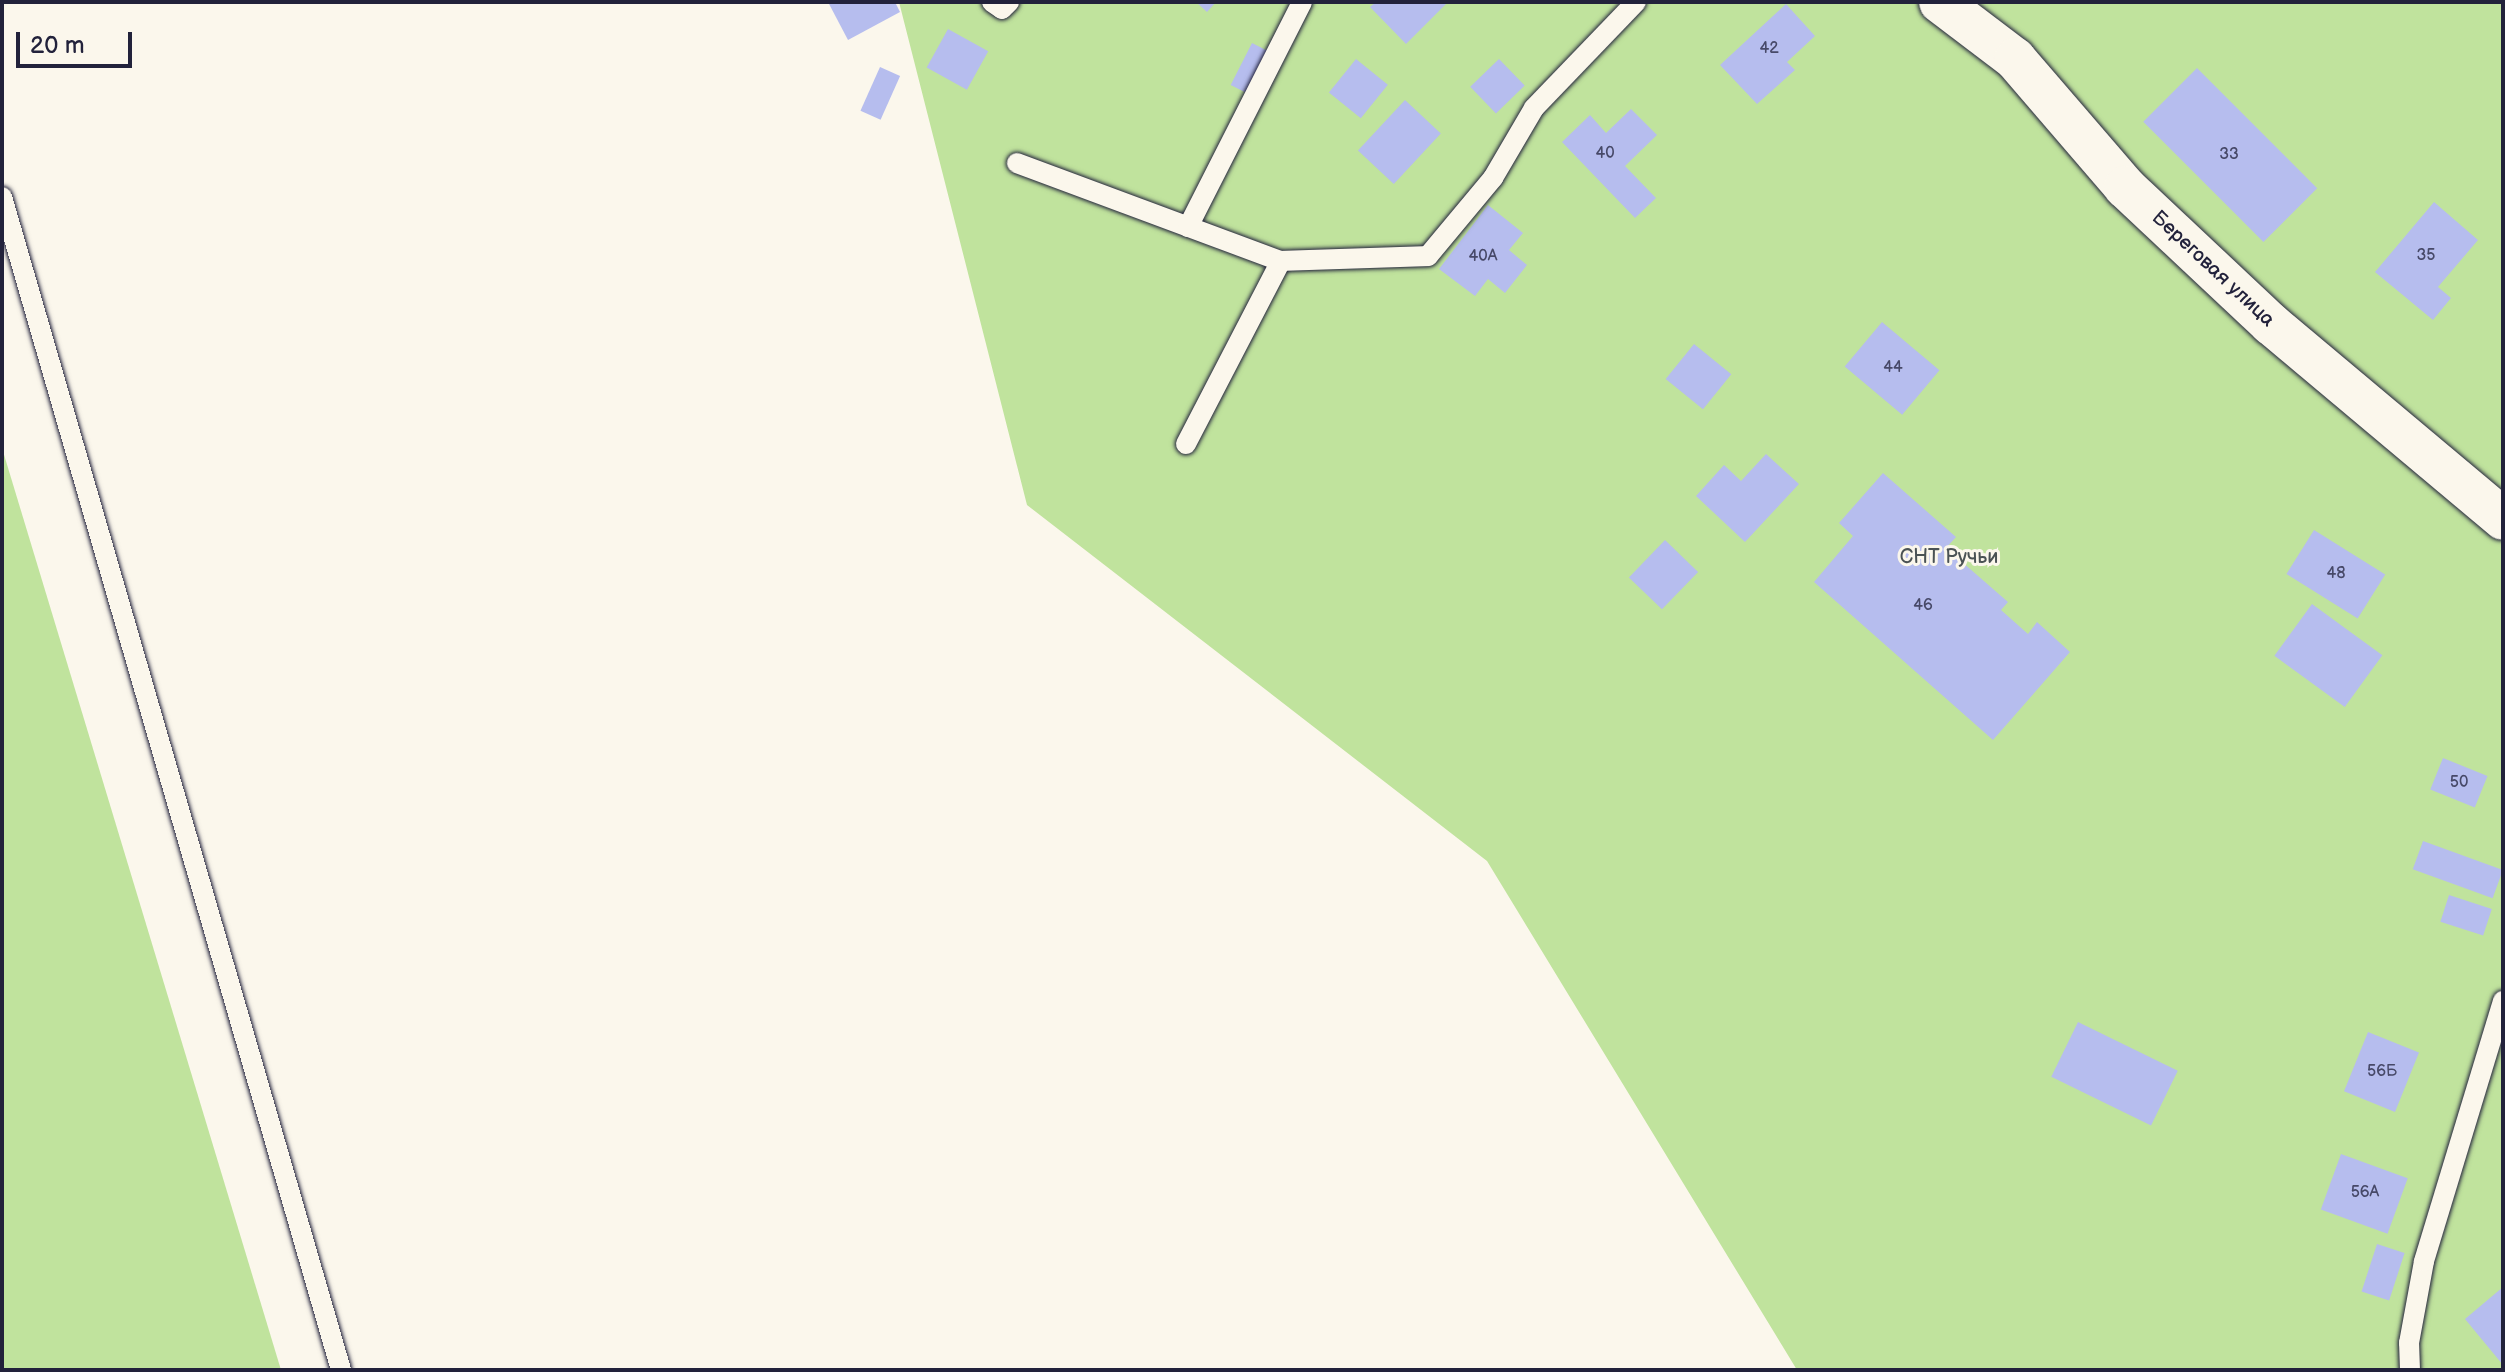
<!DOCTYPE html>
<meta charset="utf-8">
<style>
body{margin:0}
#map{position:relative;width:2505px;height:1372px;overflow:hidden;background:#fbf7ec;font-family:"Balsamiq Sans",sans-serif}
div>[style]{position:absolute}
.green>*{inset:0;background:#c0e39d}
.building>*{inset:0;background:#b6bdee;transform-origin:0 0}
.roads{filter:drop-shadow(0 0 2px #22223b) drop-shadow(0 0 2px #22223b)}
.lane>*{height:20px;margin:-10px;padding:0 10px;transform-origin:10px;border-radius:10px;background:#fbf7ec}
.street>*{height:42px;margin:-21px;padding:0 21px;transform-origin:21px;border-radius:21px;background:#fbf7ec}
span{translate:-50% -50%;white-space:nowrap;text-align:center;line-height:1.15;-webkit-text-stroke:6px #fbf7ec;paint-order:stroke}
.number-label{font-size:16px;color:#474968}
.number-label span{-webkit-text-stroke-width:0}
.street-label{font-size:20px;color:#22223b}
.park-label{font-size:20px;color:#4a5254}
.frame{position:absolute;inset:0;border:4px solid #22223b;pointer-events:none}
.scale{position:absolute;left:16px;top:32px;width:116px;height:36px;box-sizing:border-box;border:4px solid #22223b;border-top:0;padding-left:10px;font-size:24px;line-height:28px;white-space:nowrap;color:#22223b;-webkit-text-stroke:6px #fbf7ec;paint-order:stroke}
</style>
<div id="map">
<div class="green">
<div style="clip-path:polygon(899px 2px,2503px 2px,2503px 1370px,1797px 1370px,1487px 861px,1027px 505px)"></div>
<div style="clip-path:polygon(2px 448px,281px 1370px,2px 1370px)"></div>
</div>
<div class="building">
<div style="clip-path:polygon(828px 2px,895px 2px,900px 12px,848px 40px)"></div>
<div style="clip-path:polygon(1196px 2px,1216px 2px,1207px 12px)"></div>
<div style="clip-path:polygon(1376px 2px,1448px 2px,1406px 44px,1370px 7px)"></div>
<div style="clip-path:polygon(1786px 4px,1815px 36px,1787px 62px,1795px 70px,1757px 104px,1720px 65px)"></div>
<div style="left:948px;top:29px;width:46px;height:44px;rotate:29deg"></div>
<div style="left:1252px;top:43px;width:20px;height:47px;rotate:27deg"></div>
<div style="left:1356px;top:59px;width:41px;height:43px;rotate:39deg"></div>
<div style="left:1499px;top:59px;width:37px;height:40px;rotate:46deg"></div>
<div style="left:880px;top:67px;width:22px;height:48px;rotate:24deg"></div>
<div style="left:2197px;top:68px;width:170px;height:76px;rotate:45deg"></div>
<div style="left:1405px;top:100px;width:49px;height:69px;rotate:43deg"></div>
<div style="clip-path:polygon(1631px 109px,1657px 135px,1625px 166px,1656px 198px,1635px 218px,1562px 142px,1590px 115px,1606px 133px)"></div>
<div style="clip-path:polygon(2434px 202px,2478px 240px,2438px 287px,2451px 298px,2433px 320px,2375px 272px)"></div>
<div style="clip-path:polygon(1488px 205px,1523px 233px,1509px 250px,1527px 265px,1505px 293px,1488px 279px,1475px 296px,1439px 269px)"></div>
<div style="left:1882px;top:322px;width:75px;height:58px;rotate:40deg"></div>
<div style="left:1694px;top:344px;width:48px;height:45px;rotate:39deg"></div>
<div style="clip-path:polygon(1766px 454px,1799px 484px,1745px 542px,1696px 496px,1724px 465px,1741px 481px)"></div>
<div style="clip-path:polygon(1883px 473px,1956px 537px,1946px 548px,2008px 602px,2001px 610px,2028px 634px,2037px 622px,2070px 652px,1993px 740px,1814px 582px,1853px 536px,1839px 523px)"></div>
<div style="left:2314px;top:530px;width:84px;height:52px;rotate:32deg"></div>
<div style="left:1665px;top:540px;width:46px;height:52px;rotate:44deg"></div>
<div style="left:2312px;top:604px;width:87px;height:64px;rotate:36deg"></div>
<div style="left:2443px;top:758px;width:48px;height:34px;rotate:22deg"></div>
<div style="left:2423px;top:841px;width:85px;height:30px;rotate:20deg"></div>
<div style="left:2449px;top:895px;width:45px;height:28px;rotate:18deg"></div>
<div style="left:2078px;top:1022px;width:111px;height:61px;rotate:26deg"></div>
<div style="left:2368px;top:1032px;width:55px;height:64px;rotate:22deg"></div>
<div style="left:2341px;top:1154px;width:71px;height:59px;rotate:20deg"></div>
<div style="left:2377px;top:1244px;width:29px;height:50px;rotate:18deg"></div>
<div style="clip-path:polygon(2503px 1287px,2503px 1365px,2465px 1319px)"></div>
</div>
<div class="roads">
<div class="lane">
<div style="left:992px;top:2px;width:12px;rotate:35deg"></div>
<div style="left:1002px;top:9px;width:10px;rotate:-45deg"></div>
<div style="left:1017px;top:163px;width:282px;rotate:20.4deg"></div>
<div style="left:1281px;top:261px;width:147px;rotate:-1.9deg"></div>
<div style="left:1428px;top:256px;width:102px;rotate:-50.2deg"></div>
<div style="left:1493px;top:178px;width:81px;rotate:-59.6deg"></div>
<div style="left:1534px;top:108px;width:147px;rotate:-46.1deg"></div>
<div style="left:2px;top:197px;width:1221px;rotate:73.88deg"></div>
<div style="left:1188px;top:227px;width:252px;rotate:-63.1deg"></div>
<div style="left:1186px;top:444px;width:206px;rotate:-62.6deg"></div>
<div style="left:2410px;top:1370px;width:27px;rotate:-92deg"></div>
<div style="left:2409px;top:1343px;width:83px;rotate:-79.6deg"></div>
<div style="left:2424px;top:1261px;width:272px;rotate:-73.1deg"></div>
</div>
<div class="street">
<div style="left:1940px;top:2px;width:94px;rotate:37.2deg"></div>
<div style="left:2015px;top:59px;width:169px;rotate:49.3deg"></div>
<div style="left:2125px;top:187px;width:200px;rotate:43.2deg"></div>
<div style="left:2271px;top:324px;width:303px;rotate:40deg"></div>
</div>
</div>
<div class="number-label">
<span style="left:1769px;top:49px">42</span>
<span style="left:1605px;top:154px">40</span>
<span style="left:2229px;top:155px">33</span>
<span style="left:2426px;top:256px">35</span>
<span style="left:1483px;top:257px">40А</span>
<span style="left:1893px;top:368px">44</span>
<span style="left:2336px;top:574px">48</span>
<span style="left:1923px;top:606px">46</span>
<span style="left:2459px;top:783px">50</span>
<span style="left:2382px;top:1072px">56Б</span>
<span style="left:2365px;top:1193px">56А</span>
</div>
<div class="street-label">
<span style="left:2213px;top:269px;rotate:43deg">Береговая улица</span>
</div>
<div class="park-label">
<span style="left:1949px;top:557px">СНТ Ручьи</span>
</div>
<div class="frame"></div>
<div class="scale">20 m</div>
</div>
